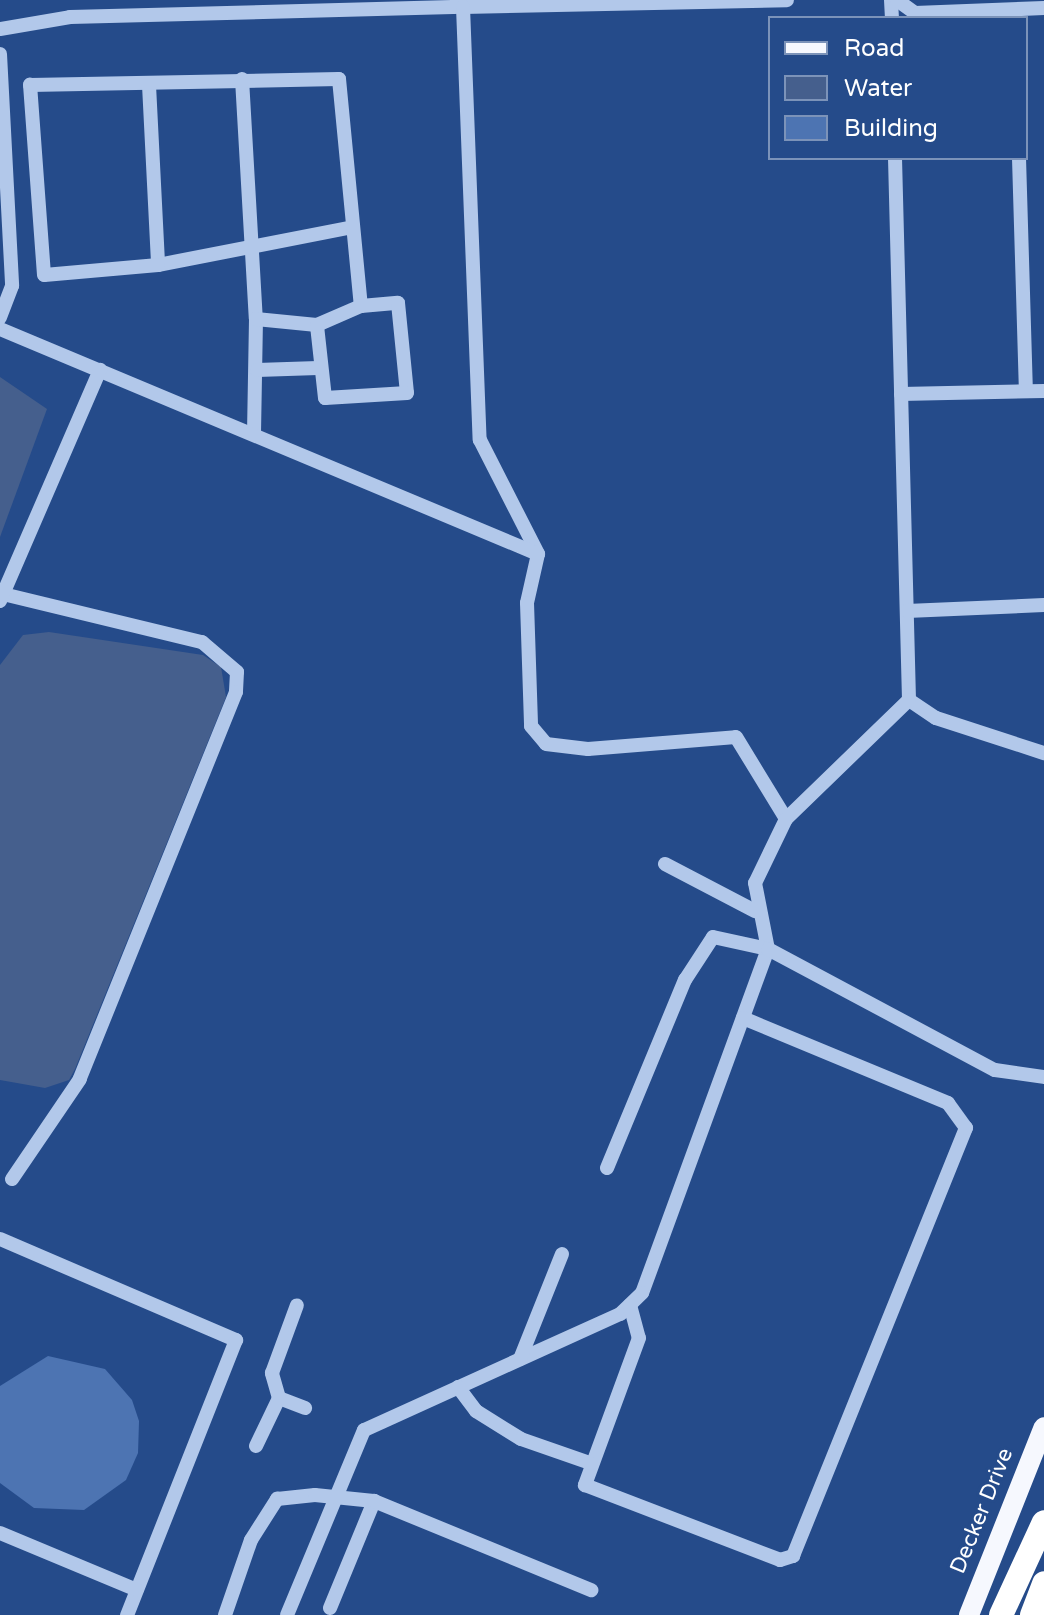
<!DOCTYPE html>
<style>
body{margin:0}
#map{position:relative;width:1044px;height:1615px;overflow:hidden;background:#254b8a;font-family:"Varela Round",sans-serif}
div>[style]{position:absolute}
.water>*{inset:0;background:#455f8d}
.building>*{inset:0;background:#4d74b2}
.minor>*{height:14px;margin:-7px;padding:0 7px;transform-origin:7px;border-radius:7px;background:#b2c8ea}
.major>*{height:20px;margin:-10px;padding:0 10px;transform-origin:10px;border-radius:10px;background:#f6f8fe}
.highway>*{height:24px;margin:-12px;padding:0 12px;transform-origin:12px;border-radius:12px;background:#fff}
span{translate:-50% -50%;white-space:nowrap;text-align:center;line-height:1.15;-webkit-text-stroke:6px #254b8a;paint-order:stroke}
.street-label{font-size:22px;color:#fff}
.legend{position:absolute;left:768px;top:16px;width:260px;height:144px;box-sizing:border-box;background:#254b8a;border:2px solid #7c93b9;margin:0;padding:10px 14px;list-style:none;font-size:24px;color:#fff}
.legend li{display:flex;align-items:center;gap:16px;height:40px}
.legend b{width:40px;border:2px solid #7c93b9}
</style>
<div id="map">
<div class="water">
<div style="clip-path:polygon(0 377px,47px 409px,0 537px)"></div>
<div style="clip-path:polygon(49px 632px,203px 655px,221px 667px,226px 697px,75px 1069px,69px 1080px,45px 1088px,0 1080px,0 665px,23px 635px)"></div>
</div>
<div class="building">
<div style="clip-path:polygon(48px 1356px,105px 1369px,132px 1400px,139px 1421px,138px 1453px,126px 1480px,84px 1510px,34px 1508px,0 1483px,0 1386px)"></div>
</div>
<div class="minor">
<div style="left:463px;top:0;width:7px;rotate:90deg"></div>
<div style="left:463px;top:7px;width:324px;rotate:-1.2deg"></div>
<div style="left:891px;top:0;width:18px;rotate:87deg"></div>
<div style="left:897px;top:0;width:22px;rotate:36deg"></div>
<div style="left:915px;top:13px;width:129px;rotate:-2.2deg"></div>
<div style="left:0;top:29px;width:71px;rotate:-9.7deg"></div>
<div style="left:70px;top:17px;width:393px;rotate:-1.5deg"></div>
<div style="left:463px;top:7px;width:433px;rotate:87.8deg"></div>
<div style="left:480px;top:440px;width:128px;rotate:63deg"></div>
<div style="left:538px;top:554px;width:50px;rotate:102.7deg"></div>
<div style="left:527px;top:603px;width:123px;rotate:88.1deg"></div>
<div style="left:531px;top:726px;width:23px;rotate:50deg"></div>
<div style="left:546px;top:744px;width:42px;rotate:6.8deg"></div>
<div style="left:588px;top:749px;width:148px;rotate:-4.6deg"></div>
<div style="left:736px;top:737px;width:96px;rotate:58.6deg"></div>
<div style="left:786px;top:819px;width:71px;rotate:115.8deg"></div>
<div style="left:755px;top:883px;width:67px;rotate:78.9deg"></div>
<div style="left:768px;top:949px;width:366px;rotate:110.1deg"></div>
<div style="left:642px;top:1293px;width:30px;rotate:136deg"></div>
<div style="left:620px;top:1314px;width:281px;rotate:155.6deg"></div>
<div style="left:364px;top:1430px;width:200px;rotate:112.6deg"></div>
<div style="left:0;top:54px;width:232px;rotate:87deg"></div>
<div style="left:12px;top:286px;width:34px;rotate:111deg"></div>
<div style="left:242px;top:79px;width:240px;rotate:86.7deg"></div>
<div style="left:256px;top:319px;width:115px;rotate:91deg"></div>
<div style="left:149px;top:85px;width:180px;rotate:87.1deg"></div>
<div style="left:895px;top:158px;width:542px;rotate:88.52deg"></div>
<div style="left:909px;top:700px;width:32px;rotate:34deg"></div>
<div style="left:936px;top:718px;width:114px;rotate:18deg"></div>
<div style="left:1019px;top:158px;width:233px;rotate:88.3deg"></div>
<div style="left:348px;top:228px;width:194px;rotate:169deg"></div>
<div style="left:158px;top:265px;width:114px;rotate:175deg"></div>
<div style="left:44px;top:275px;width:191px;rotate:-94.2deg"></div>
<div style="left:30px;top:85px;width:309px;rotate:-1.1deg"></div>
<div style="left:339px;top:79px;width:228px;rotate:84.5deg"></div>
<div style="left:256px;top:319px;width:61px;rotate:5.6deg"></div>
<div style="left:317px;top:325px;width:48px;rotate:-23.4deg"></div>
<div style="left:361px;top:306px;width:37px;rotate:-5deg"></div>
<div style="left:398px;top:303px;width:90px;rotate:84.3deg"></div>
<div style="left:407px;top:393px;width:82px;rotate:176.5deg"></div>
<div style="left:325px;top:398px;width:73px;rotate:-96.3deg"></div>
<div style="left:0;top:329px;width:583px;rotate:22.7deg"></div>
<div style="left:257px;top:370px;width:61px;rotate:-1.9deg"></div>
<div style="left:901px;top:394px;width:143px;rotate:-1.2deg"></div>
<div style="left:3px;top:594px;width:205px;rotate:13.6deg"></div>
<div style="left:202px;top:642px;width:46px;rotate:40.6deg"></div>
<div style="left:237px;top:672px;width:20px;rotate:93deg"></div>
<div style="left:236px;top:692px;width:417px;rotate:112deg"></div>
<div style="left:80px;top:1079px;width:121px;rotate:124.2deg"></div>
<div style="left:0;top:601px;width:252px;rotate:-66.6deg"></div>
<div style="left:907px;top:611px;width:137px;rotate:-2.5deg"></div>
<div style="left:786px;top:819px;width:171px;rotate:-44.1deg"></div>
<div style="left:665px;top:864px;width:102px;rotate:27.6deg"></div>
<div style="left:607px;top:1168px;width:204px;rotate:-67.5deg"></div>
<div style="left:685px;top:980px;width:51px;rotate:-56.9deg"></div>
<div style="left:713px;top:937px;width:56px;rotate:12.3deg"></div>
<div style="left:768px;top:949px;width:257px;rotate:28.1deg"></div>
<div style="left:995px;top:1070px;width:49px;rotate:8.1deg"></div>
<div style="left:0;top:1239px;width:257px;rotate:23.2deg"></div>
<div style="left:236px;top:1340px;width:296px;rotate:111.6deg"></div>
<div style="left:630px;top:1305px;width:34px;rotate:75deg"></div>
<div style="left:639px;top:1338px;width:157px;rotate:110.2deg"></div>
<div style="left:585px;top:1485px;width:209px;rotate:21deg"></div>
<div style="left:780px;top:1560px;width:14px;rotate:-17deg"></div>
<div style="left:793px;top:1556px;width:462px;rotate:-68deg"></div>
<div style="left:966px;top:1128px;width:31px;rotate:-126deg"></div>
<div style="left:948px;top:1103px;width:222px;rotate:-157.5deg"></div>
<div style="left:520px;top:1359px;width:113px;rotate:-68.2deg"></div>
<div style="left:458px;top:1387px;width:30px;rotate:53deg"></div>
<div style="left:476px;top:1411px;width:53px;rotate:31.9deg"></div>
<div style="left:521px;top:1439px;width:73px;rotate:19.2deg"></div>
<div style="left:279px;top:1398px;width:28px;rotate:21deg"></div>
<div style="left:256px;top:1446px;width:53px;rotate:-64.4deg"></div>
<div style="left:279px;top:1398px;width:26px;rotate:-106deg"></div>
<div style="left:272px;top:1373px;width:72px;rotate:-69.8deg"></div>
<div style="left:0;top:1533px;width:148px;rotate:22.6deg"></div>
<div style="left:330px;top:1608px;width:116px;rotate:-67.6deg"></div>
<div style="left:225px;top:1615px;width:79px;rotate:-70.9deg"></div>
<div style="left:251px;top:1540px;width:49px;rotate:-57.6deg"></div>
<div style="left:277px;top:1499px;width:38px;rotate:-6deg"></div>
<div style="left:315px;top:1495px;width:59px;rotate:5.8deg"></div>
<div style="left:374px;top:1501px;width:235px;rotate:22.3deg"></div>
</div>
<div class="major">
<div style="left:969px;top:1615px;width:202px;rotate:-68.3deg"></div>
</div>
<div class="highway">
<div style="left:1001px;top:1615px;width:102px;rotate:-65.2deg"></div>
<div style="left:1032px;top:1615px;width:34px;rotate:-69deg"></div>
</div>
<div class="street-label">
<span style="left:982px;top:1511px;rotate:-68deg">Decker Drive</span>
</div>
<ul class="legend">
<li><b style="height:10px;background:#f6f8fe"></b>Road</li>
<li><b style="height:22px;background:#455f8d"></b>Water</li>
<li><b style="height:22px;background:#4d74b2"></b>Building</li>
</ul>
</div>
